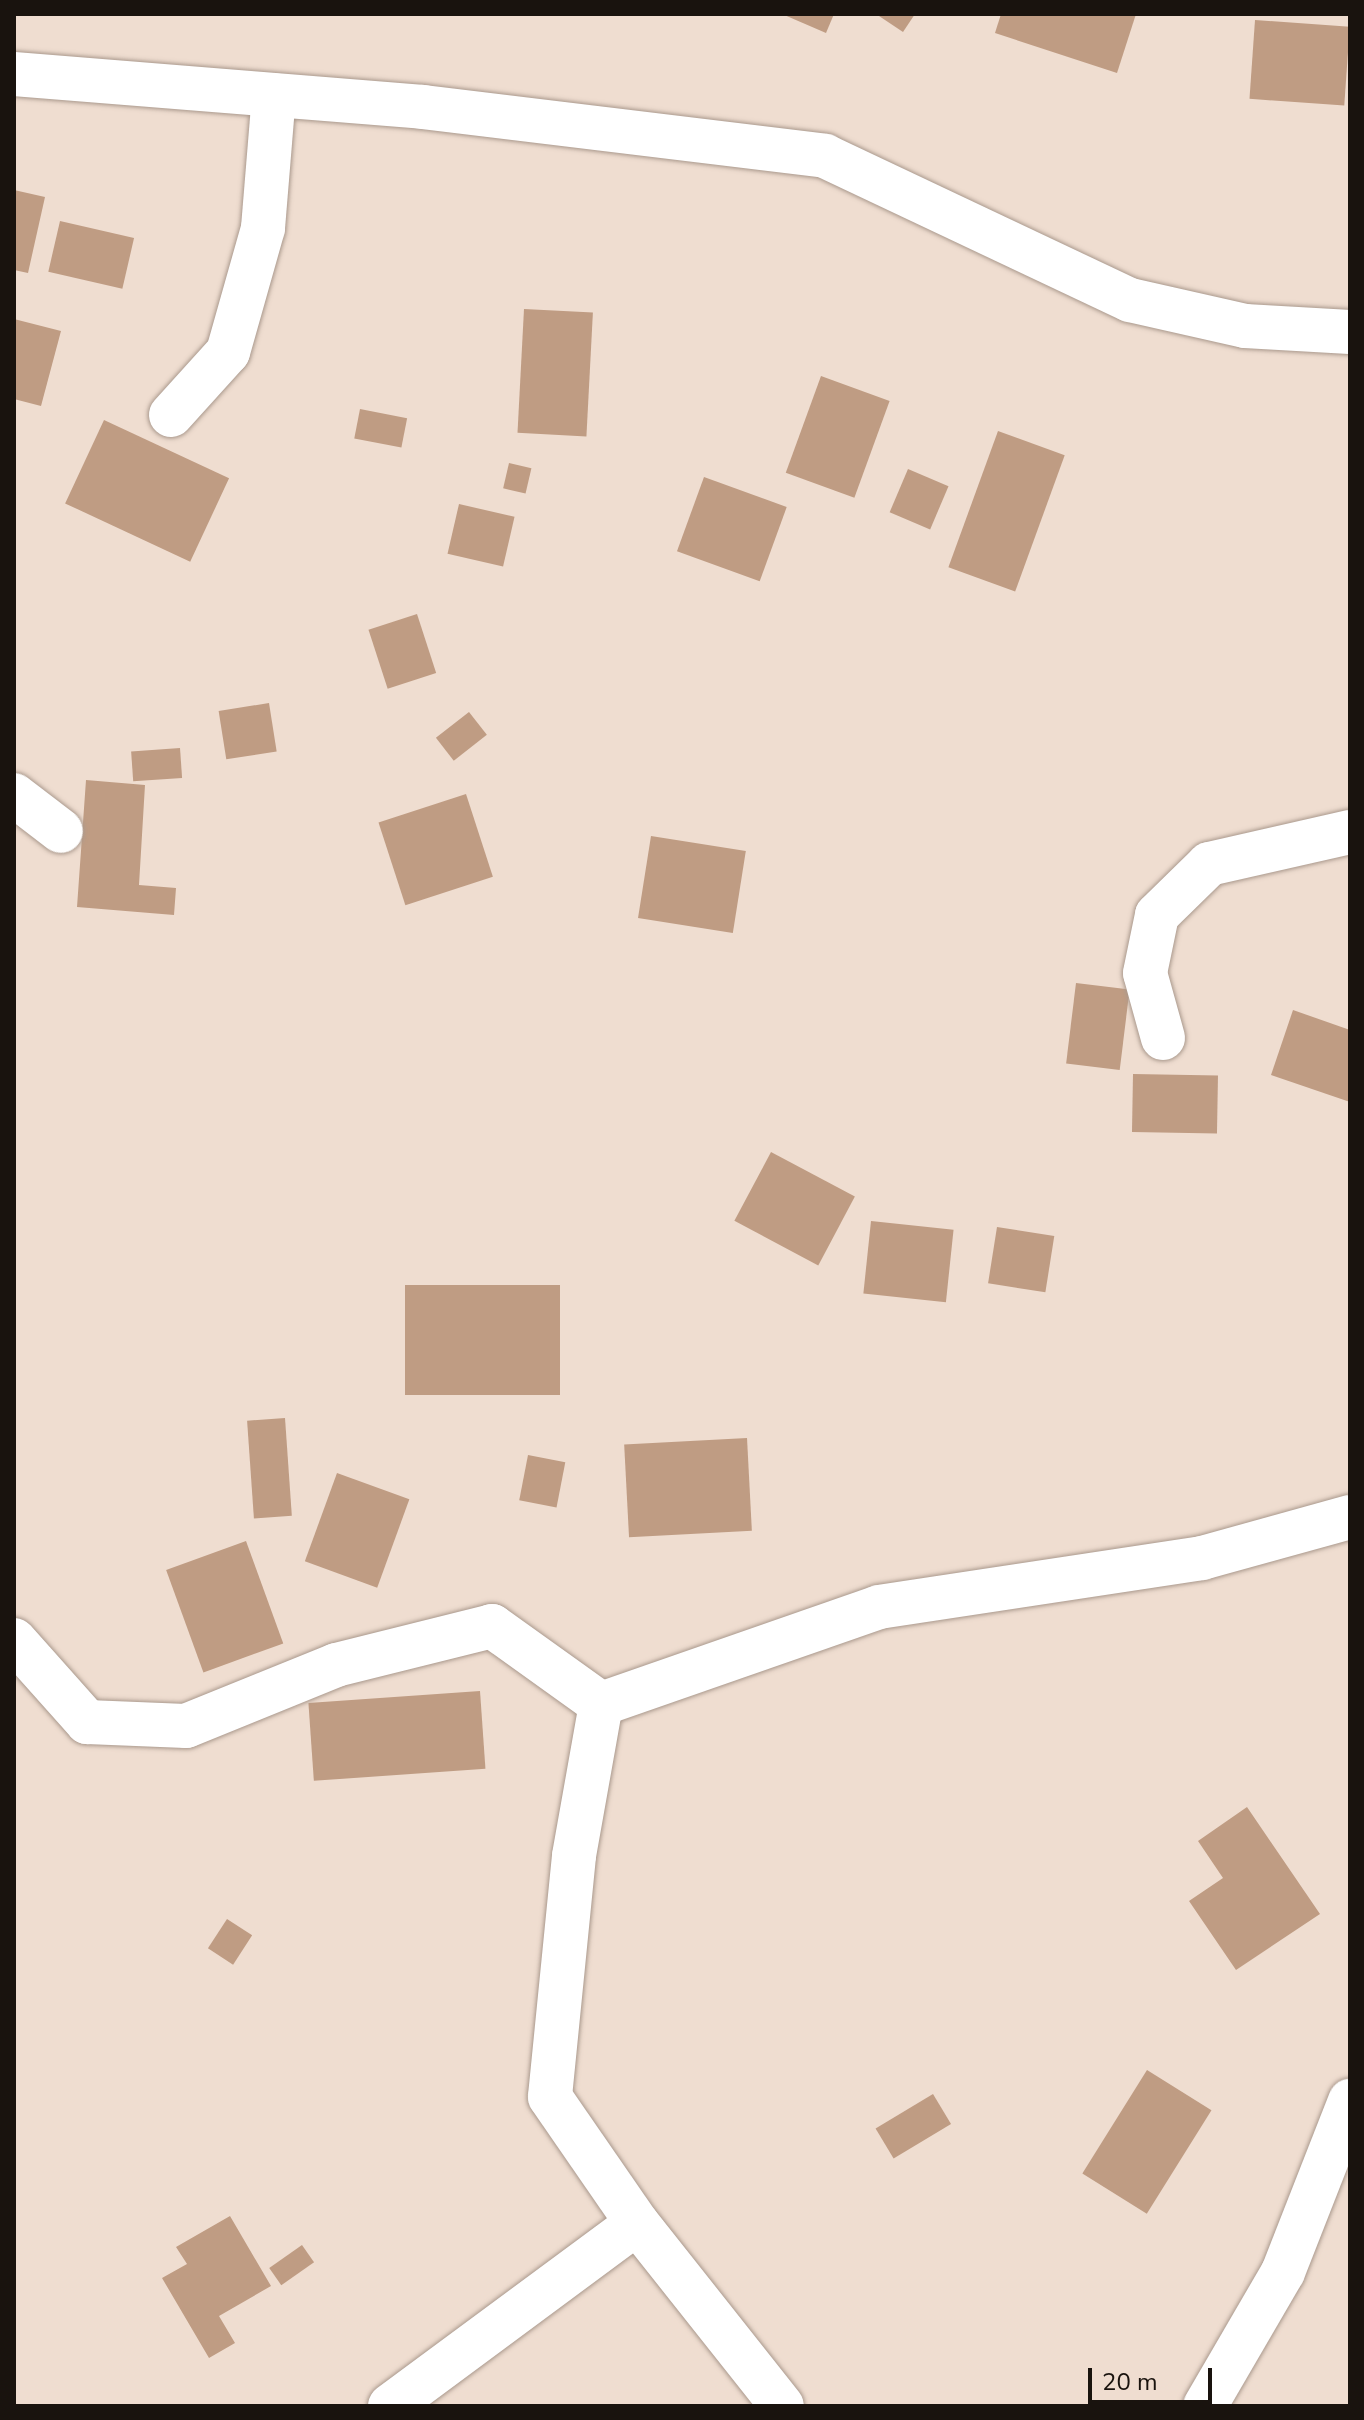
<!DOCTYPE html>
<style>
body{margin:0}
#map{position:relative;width:1364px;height:2420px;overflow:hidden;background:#efddd0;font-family:"Nunito Sans",sans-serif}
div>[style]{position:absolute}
.building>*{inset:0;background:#bf9c83;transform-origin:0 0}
.roads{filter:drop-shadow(0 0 2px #aa998d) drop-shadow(0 0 2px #aa998d)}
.minor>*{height:44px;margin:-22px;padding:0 22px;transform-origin:22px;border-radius:22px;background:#fff}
span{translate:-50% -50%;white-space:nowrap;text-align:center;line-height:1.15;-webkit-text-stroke:6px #efddd0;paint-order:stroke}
.frame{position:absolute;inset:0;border:16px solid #19130e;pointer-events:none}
.scale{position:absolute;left:1088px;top:2368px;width:124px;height:36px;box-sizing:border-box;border:4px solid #19130e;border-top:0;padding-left:10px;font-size:24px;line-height:28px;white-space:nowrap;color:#19130e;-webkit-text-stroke:6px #efddd0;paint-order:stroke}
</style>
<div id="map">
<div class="building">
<div style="clip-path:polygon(782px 14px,834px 14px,826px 33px)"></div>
<div style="clip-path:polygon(876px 14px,915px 14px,903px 32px)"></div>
<div style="clip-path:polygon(1001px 14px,1136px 14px,1117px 73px,995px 33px)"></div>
<div style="left:1255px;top:20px;width:95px;height:79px;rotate:4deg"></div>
<div style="clip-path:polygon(14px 190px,45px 197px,28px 273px,14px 270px)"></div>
<div style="left:60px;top:221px;width:76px;height:52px;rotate:13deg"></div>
<div style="left:524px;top:309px;width:69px;height:124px;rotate:3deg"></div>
<div style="clip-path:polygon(14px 319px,61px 331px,41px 406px,14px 399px)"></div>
<div style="left:821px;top:376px;width:73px;height:103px;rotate:20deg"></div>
<div style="left:360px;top:409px;width:48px;height:30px;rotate:11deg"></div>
<div style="left:104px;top:420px;width:138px;height:92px;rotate:25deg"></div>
<div style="left:998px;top:431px;width:71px;height:145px;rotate:20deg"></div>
<div style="left:509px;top:463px;width:23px;height:26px;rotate:13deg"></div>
<div style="left:908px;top:469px;width:44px;height:47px;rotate:23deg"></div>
<div style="left:704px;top:477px;width:88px;height:79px;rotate:20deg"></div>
<div style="left:459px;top:504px;width:57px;height:51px;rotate:13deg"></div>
<div style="left:417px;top:614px;width:62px;height:51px;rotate:72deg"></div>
<div style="left:269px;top:703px;width:49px;height:51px;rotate:81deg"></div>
<div style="left:469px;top:712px;width:29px;height:42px;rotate:52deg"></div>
<div style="left:180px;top:748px;width:30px;height:49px;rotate:86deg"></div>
<div style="clip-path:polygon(86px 780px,145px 785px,139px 885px,176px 888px,174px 915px,77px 907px)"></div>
<div style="left:466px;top:794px;width:87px;height:92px;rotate:72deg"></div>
<div style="left:651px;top:836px;width:96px;height:83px;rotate:9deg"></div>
<div style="left:1076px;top:983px;width:54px;height:81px;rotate:7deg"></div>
<div style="clip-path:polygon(1293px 1010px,1350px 1030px,1350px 1102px,1271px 1075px)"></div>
<div style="left:1133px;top:1074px;width:85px;height:58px;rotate:1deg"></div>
<div style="left:771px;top:1152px;width:95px;height:78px;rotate:28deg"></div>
<div style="left:871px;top:1221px;width:83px;height:73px;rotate:6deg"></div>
<div style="left:997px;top:1227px;width:58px;height:57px;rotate:9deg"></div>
<div style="left:405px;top:1285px;width:155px;height:110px"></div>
<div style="left:285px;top:1418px;width:98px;height:38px;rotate:86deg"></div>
<div style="left:747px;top:1438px;width:93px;height:123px;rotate:87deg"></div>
<div style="left:528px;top:1455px;width:38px;height:46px;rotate:11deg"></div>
<div style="left:337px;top:1473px;width:77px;height:94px;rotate:20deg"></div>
<div style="left:246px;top:1541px;width:109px;height:85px;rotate:70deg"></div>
<div style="left:480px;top:1691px;width:78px;height:172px;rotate:86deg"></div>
<div style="clip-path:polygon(1247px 1807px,1320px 1914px,1236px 1970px,1189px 1901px,1223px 1878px,1198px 1841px)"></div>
<div style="left:227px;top:1919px;width:30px;height:35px;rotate:33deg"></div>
<div style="left:1147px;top:2070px;width:76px;height:122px;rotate:32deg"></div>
<div style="left:933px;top:2094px;width:35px;height:67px;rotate:59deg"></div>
<div style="clip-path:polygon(230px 2216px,271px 2286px,219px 2316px,235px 2343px,209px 2358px,162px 2278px,187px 2264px,176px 2247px)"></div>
<div style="left:302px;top:2245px;width:21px;height:40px;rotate:55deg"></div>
</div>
<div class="roads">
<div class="minor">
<div style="left:14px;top:74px;width:410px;rotate:4.6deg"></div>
<div style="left:423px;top:107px;width:405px;rotate:6.9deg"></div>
<div style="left:825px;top:156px;width:337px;rotate:25.3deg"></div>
<div style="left:1130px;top:300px;width:118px;rotate:12.7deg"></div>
<div style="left:1245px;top:326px;width:105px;rotate:3.3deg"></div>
<div style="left:171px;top:415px;width:85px;rotate:-47.9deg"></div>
<div style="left:228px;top:352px;width:129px;rotate:-74.2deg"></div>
<div style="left:263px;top:228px;width:133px;rotate:-85.3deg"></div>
<div style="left:14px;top:795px;width:59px;rotate:37.5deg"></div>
<div style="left:1163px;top:1038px;width:67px;rotate:-105.5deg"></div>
<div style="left:1145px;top:973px;width:59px;rotate:-78.3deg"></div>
<div style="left:1157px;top:915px;width:73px;rotate:-44.4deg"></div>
<div style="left:1209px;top:864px;width:145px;rotate:-12.8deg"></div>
<div style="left:14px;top:1640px;width:110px;rotate:48.3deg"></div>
<div style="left:87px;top:1722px;width:99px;rotate:2.3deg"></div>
<div style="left:186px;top:1726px;width:162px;rotate:-22.1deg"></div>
<div style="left:336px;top:1665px;width:161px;rotate:-14deg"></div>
<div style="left:492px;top:1626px;width:134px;rotate:35.6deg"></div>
<div style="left:601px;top:1704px;width:154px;rotate:100.1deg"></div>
<div style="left:574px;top:1856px;width:242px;rotate:95.7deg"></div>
<div style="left:550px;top:2097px;width:153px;rotate:55.4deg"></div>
<div style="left:637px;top:2223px;width:233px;rotate:51.6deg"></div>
<div style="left:601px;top:1704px;width:294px;rotate:-19.2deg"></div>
<div style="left:879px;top:1607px;width:327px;rotate:-8.6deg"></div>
<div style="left:1202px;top:1558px;width:154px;rotate:-15.5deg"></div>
<div style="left:390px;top:2406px;width:307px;rotate:-36.5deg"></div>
<div style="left:1205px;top:2406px;width:155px;rotate:-59.8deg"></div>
<div style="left:1283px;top:2272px;width:184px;rotate:-68.6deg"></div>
</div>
</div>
<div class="frame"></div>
<div class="scale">20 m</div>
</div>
